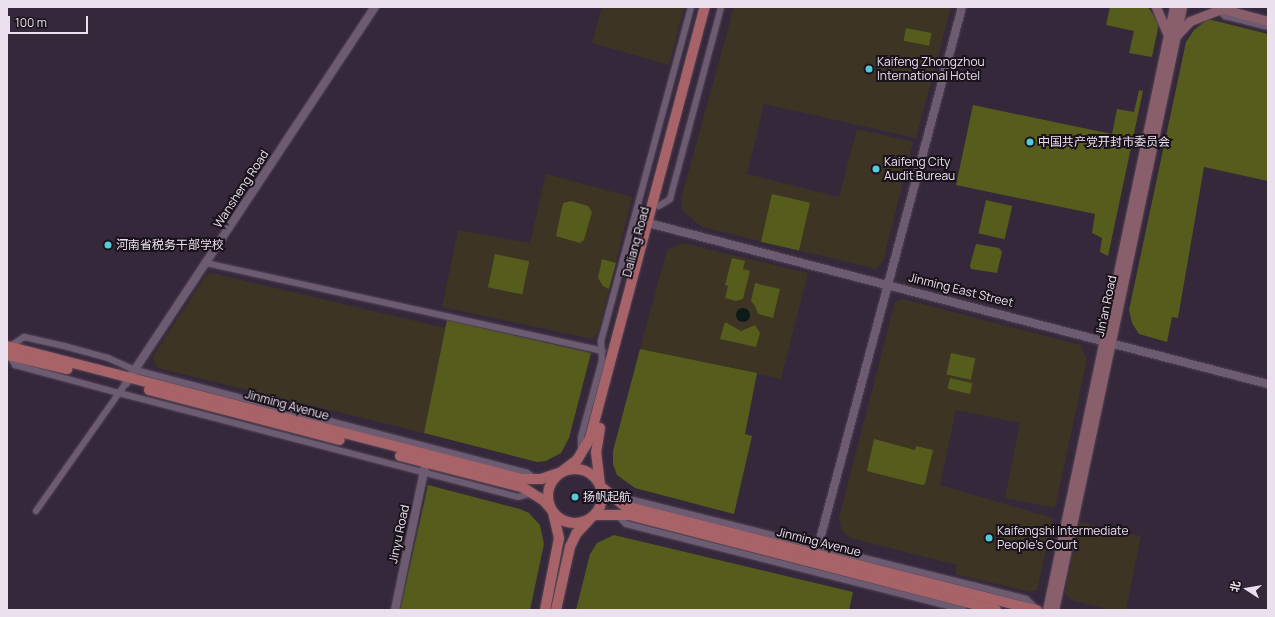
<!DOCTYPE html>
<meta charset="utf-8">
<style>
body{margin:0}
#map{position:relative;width:1275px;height:617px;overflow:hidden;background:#36283b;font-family:Manrope,"Noto Sans SC",sans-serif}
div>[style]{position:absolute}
.commercial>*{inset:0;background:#3d3424}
.green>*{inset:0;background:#555c1c;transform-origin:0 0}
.water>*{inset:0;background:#0b1b1c}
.round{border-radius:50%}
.roads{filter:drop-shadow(0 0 1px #534657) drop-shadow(0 0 1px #534657)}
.minor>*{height:6px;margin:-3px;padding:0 3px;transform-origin:3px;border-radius:3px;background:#6c5b71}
.tertiary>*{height:8px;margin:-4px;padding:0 4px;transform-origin:4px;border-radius:4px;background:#6c5b71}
.secondary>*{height:9px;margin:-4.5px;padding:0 4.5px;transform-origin:4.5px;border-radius:4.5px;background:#8a5f6c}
.primary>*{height:10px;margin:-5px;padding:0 5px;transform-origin:5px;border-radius:5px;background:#a76367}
.primary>.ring{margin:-5px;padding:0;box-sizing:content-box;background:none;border:10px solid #a76367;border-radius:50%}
.dots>*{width:11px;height:11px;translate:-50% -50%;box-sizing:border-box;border:2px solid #1a131c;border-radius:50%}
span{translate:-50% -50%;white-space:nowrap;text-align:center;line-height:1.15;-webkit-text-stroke:4px #1a131c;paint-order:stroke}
.poi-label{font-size:12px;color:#ebe1ee}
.left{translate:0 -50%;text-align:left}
.street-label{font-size:12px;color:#ebe1ee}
.frame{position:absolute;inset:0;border:8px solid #ebe1ee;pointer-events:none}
.north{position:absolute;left:1227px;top:569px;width:40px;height:40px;-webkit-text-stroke:3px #1a131c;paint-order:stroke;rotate:282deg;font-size:11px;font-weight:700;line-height:16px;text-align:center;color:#ebe1ee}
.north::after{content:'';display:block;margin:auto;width:14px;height:18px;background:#ebe1ee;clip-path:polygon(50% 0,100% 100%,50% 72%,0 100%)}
.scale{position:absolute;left:8px;top:16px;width:80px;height:18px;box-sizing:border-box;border:2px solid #ebe1ee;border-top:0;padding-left:5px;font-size:12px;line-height:14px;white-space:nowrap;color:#ebe1ee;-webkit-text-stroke:3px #1a131c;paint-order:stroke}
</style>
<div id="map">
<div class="commercial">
<div style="clip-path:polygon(602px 7px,684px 7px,669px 65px,592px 43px)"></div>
<div style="clip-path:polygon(734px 7px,951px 7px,916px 138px,764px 104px,747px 174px,839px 197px,857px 129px,913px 142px,883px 261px,876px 269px,702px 227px,683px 211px,681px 199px)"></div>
<div style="clip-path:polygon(546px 174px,632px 197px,598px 333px,592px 339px,442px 307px,458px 230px,530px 243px)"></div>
<div style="clip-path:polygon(682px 243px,808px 273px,781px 379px,640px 349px,667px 250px)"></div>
<div style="clip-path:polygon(212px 273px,445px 328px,424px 433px,158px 368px,152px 358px,206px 275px)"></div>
<div style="clip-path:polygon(903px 299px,1080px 345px,1087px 359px,1055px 508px,1005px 498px,1020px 423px,956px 410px,940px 485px,1053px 518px,1037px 590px,1030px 592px,955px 574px,957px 565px,850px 538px,842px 531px,839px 518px,895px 302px)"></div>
<div style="clip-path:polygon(1079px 522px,1141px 536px,1126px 610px,1112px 610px,1070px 600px,1065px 593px)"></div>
</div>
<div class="green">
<div style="clip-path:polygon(1110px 7px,1148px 7px,1159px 23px,1152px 57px,1129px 53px,1134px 31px,1106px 25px)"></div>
<div style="clip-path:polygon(1208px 19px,1268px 34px,1268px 181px,1204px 167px,1178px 318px,1172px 317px,1167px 342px,1139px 334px,1132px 323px,1129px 310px,1186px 42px,1194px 30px)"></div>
<div style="left:906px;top:28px;width:26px;height:13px;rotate:11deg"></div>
<div style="clip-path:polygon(1139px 90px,1143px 91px,1108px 256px,1100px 252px,1102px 238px,1092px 233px,1095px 214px,956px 185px,973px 105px,1112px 134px,1117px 109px,1134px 112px)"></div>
<div style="left:772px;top:194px;width:39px;height:49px;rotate:13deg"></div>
<div style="left:986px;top:200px;width:27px;height:34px;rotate:13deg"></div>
<div style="clip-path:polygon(571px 201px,588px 206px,592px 212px,584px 240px,580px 243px,556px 236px,563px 203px)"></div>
<div style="clip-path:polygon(976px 244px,999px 248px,1002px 252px,997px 273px,971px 269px,970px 265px)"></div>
<div style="left:495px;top:254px;width:35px;height:34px;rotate:12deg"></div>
<div style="clip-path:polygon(732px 258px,745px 261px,743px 269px,750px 271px,743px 299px,736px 301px,725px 298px,728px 286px,725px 285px)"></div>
<div style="clip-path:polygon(602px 259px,616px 263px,609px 289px,603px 286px,598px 278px)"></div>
<div style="clip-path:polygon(755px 283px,780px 289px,773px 318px,758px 314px,755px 306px,751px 301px)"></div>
<div style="clip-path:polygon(447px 320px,591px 353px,569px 438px,561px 453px,546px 461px,537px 462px,424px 433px)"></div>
<div style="clip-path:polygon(725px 322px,741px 331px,755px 325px,760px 333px,756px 347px,720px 339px)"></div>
<div style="clip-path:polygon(640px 349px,757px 373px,745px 434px,752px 436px,734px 514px,635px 488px,617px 475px,613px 464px,613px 451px)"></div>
<div style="left:951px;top:353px;width:25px;height:22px;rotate:12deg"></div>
<div style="left:950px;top:378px;width:23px;height:11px;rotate:13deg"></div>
<div style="clip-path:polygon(874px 439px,915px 450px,916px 446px,933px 450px,925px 484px,922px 485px,867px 471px)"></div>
<div style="clip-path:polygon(428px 485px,520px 509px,529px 513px,540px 525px,544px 544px,530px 610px,400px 610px)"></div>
<div style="clip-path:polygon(614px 535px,853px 592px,849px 610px,576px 610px,590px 554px,597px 543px)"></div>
</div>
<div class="water">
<div class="round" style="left:736px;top:308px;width:14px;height:14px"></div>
</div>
<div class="roads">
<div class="minor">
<div style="left:1217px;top:9px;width:11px;rotate:41deg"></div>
<div style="left:1225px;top:16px;width:44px;rotate:14.3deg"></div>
<div style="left:659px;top:206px;width:13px;rotate:-32deg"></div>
<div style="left:670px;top:199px;width:199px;rotate:-75.1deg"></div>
<div style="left:206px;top:263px;width:406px;rotate:12.5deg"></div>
<div style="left:9px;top:347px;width:18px;rotate:-34deg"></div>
<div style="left:24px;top:337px;width:41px;rotate:12.7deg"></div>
<div style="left:64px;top:346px;width:46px;rotate:15.3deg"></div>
<div style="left:108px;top:358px;width:30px;rotate:24deg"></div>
<div style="left:135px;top:370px;width:405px;rotate:14.7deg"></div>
<div style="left:527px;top:473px;width:9px;rotate:36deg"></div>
<div style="left:9px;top:355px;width:12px;rotate:59deg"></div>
<div style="left:15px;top:365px;width:108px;rotate:15.1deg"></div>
<div style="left:119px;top:393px;width:412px;rotate:14.6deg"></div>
<div style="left:518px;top:497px;width:15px;rotate:-16deg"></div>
<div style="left:581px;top:451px;width:14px;rotate:-90deg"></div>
<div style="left:581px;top:437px;width:80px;rotate:-74.7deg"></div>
<div style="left:602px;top:360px;width:19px;rotate:-93deg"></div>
<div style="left:601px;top:341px;width:346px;rotate:-74.9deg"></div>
<div style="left:619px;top:501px;width:14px;rotate:-4deg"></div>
<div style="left:633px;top:500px;width:349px;rotate:14.1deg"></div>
<div style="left:972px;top:585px;width:56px;rotate:14.5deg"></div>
<div style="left:1026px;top:599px;width:13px;rotate:42deg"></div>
<div style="left:36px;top:511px;width:156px;rotate:-54.9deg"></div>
<div style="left:616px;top:514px;width:14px;rotate:45deg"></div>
<div style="left:626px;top:524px;width:348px;rotate:14.3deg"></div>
</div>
<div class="tertiary">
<div style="left:648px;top:223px;width:641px;rotate:14.56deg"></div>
<div style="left:126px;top:383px;width:451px;rotate:-56.5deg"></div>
<div style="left:815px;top:558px;width:570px;rotate:-75.06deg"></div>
<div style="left:395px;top:610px;width:151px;rotate:-78.2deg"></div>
</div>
<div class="secondary">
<div style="left:1156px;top:7px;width:28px;rotate:67deg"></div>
<div style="left:1216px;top:7px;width:54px;rotate:15.1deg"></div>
<div style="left:1177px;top:35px;width:19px;rotate:-47deg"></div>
<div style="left:1190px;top:21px;width:33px;rotate:-21deg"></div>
<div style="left:1047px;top:610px;width:616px;rotate:-78.11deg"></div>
<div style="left:1054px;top:610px;width:616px;rotate:-78.02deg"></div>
</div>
<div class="primary">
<div style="left:7px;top:346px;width:532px;rotate:14.48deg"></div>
<div style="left:522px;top:479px;width:19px"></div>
<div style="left:541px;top:479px;width:21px;rotate:-19deg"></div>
<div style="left:561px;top:472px;width:20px;rotate:-37deg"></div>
<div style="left:577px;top:460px;width:26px;rotate:-59deg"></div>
<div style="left:590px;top:438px;width:446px;rotate:-75.1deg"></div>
<div style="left:7px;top:355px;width:62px;rotate:13.1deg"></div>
<div style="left:149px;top:390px;width:197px;rotate:14.7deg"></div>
<div style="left:600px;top:428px;width:24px;rotate:99deg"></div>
<div style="left:596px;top:452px;width:34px;rotate:83deg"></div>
<div style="left:600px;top:486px;width:32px;rotate:39deg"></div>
<div style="left:625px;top:506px;width:425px;rotate:14.2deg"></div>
<div style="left:400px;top:456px;width:126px;rotate:14.3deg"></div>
<div style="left:522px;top:487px;width:26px;rotate:32deg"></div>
<div style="left:544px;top:501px;width:11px;rotate:49deg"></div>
<div class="ring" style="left:548px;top:469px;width:44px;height:44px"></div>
<div style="left:595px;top:515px;width:34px"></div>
<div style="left:629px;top:515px;width:379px;rotate:14.5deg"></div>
<div style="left:545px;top:610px;width:73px;rotate:-79deg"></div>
<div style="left:559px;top:538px;width:26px;rotate:-103deg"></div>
<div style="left:556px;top:610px;width:65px;rotate:-77.5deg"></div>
<div style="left:570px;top:547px;width:14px;rotate:-65deg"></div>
<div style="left:576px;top:534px;width:19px;rotate:-47deg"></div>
</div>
</div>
<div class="dots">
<div style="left:869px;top:69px;background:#53cbdc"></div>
<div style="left:1030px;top:142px;background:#53cbdc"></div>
<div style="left:876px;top:169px;background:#53cbdc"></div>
<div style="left:108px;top:245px;background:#53cbdc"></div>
<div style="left:575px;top:497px;background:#53cbdc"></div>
<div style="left:989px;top:538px;background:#53cbdc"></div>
</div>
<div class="poi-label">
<span class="left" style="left:877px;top:69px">Kaifeng Zhongzhou<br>International Hotel</span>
<span class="left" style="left:1038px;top:142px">中国共产党开封市委员会</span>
<span class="left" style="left:884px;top:169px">Kaifeng City<br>Audit Bureau</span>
<span class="left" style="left:116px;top:245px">河南省税务干部学校</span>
<span class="left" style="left:583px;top:497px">扬帆起航</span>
<span class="left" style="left:997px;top:538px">Kaifengshi Intermediate<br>People's Court</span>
</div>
<div class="street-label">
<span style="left:241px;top:189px;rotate:-57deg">Wansheng Road</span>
<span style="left:636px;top:242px;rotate:-75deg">Daliang Road</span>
<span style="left:961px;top:290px;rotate:14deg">Jinming East Street</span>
<span style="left:1106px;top:306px;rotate:-78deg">Jin'an Road</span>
<span style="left:287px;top:405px;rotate:15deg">Jinming Avenue</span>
<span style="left:399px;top:534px;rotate:-78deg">Jinyu Road</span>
<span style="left:819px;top:542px;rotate:14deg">Jinming Avenue</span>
</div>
<div class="frame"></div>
<div class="north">北</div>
<div class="scale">100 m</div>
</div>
